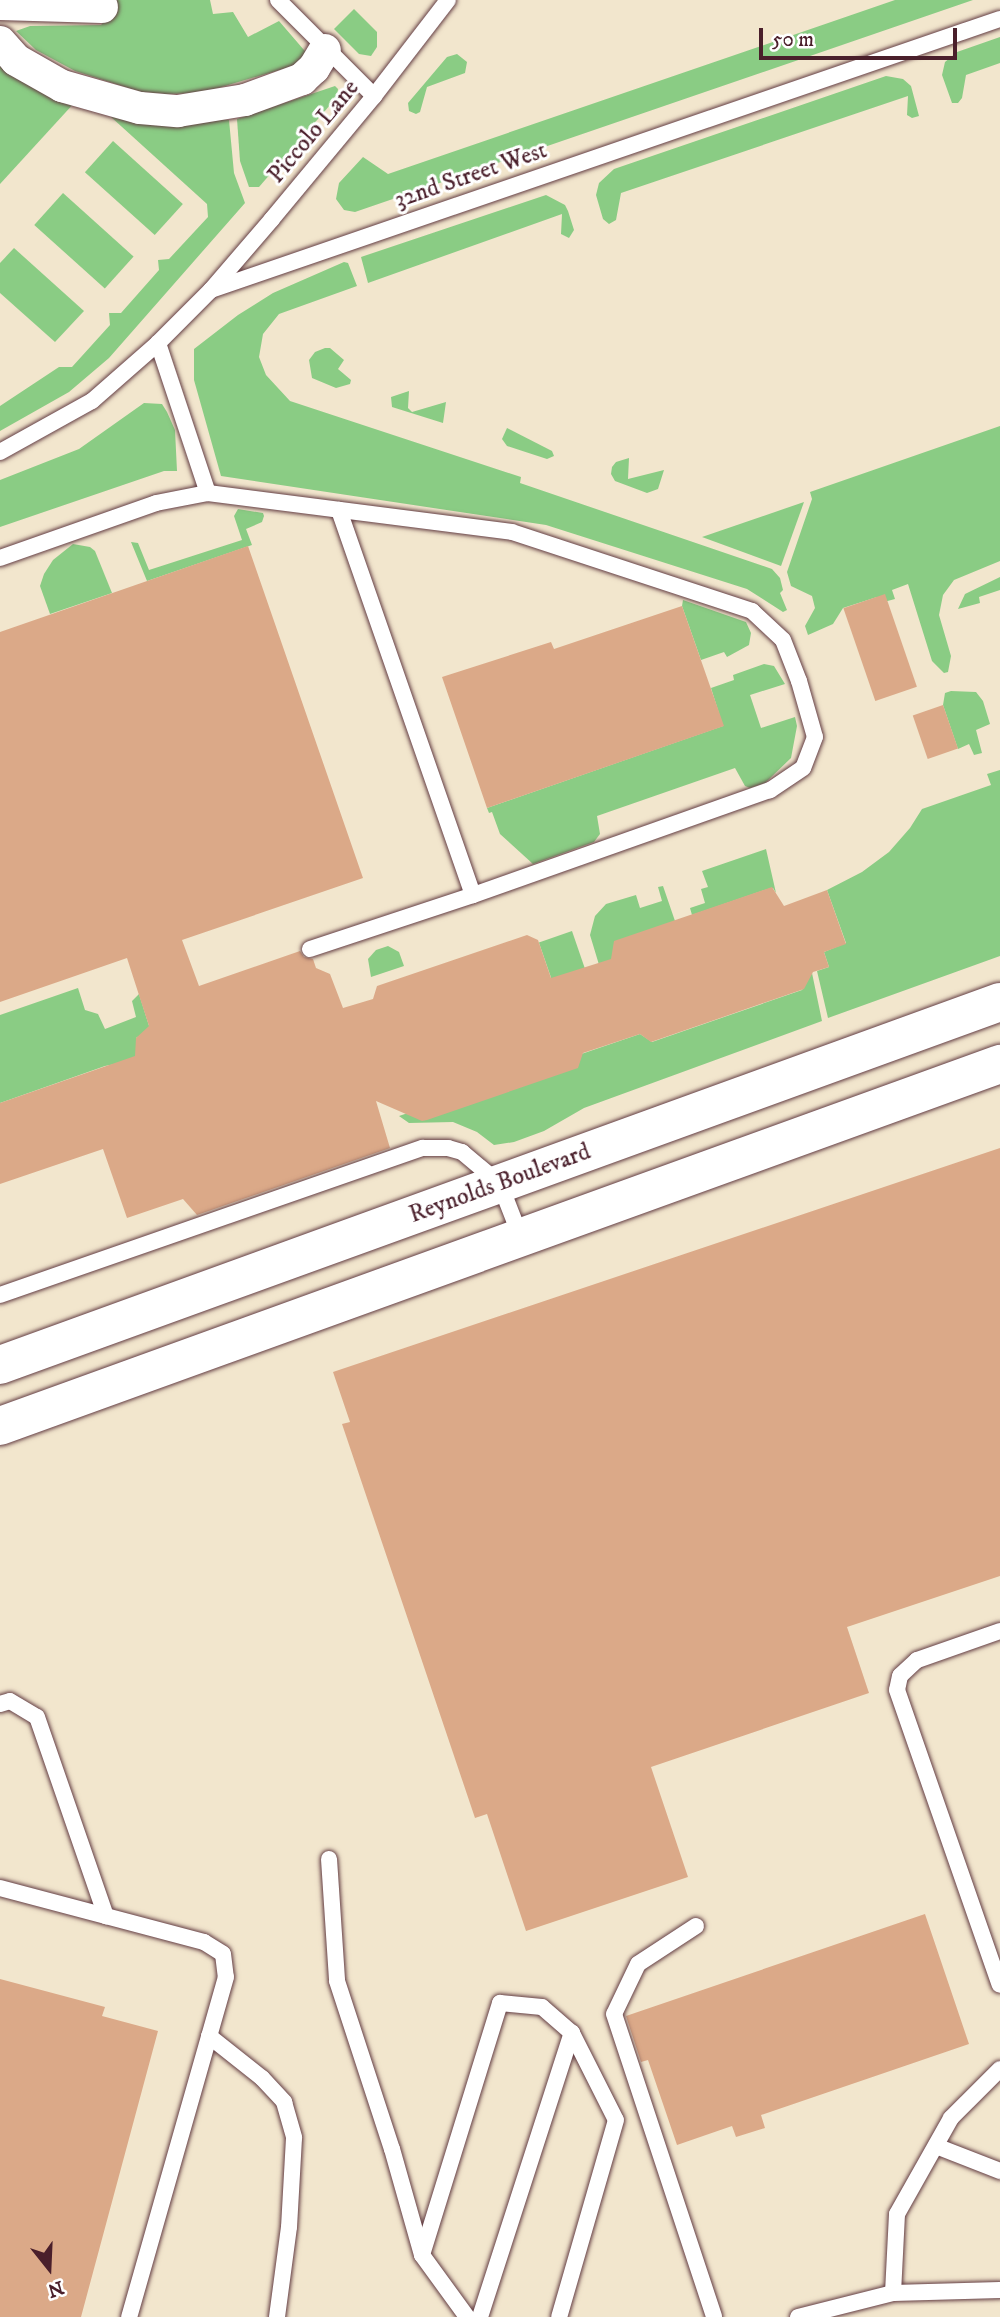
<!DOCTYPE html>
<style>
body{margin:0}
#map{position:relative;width:1000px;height:2317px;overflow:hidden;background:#f2e6cd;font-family:"IM FELL DW Pica",serif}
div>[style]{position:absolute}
.green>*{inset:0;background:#8acc84;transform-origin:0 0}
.building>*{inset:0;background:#dba988;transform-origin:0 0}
.roads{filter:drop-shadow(0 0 2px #633d43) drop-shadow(0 0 2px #633d43)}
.lane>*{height:16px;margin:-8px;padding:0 8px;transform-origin:8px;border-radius:8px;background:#fff}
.street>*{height:32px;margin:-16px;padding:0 16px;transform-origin:16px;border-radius:16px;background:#fff}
.secondary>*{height:38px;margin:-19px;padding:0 19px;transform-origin:19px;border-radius:19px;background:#fff}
span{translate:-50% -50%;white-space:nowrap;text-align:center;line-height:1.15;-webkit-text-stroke:6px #fff;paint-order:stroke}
.street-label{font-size:24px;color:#4a1f2b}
.north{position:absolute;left:14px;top:2233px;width:70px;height:70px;-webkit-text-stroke:5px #fff;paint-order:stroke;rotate:162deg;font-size:19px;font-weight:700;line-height:28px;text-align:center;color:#4a1f2b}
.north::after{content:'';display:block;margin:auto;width:24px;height:32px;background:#4a1f2b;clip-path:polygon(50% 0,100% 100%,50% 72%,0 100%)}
.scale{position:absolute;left:759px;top:28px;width:198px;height:32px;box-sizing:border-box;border:4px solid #4a1f2b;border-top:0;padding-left:9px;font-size:21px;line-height:24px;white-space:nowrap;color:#4a1f2b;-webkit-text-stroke:5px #fff;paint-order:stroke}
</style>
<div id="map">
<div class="green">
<div style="clip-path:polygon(117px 0,210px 0,213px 14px,233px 12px,248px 37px,279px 21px,310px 57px,310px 61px,201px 93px,165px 94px,141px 92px,75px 71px,36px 50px,16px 31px,30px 26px,101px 25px,113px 11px)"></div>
<div style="clip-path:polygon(895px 0,973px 0,355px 212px,344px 210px,336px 199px,339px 183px,363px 157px,388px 174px)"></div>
<div style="clip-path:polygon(354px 9px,377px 32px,377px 47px,371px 56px,359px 54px,334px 29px)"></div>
<div style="clip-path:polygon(1000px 37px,1000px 63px,966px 75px,962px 98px,958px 103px,952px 103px,942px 75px,945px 62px,957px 52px)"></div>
<div style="clip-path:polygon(457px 54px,467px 62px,465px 73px,427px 87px,420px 112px,416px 114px,409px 111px,408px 103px,447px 57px)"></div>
<div style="clip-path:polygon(0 57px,76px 101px,0 184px)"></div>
<div style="clip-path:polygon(886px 76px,903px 79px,911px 86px,919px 116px,912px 118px,907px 115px,908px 96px,621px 193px,616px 220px,609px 224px,603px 219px,596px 195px,599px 183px,614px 169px)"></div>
<div style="clip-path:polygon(335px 86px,338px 89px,337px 97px,259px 187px,249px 187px,240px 161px,237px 119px)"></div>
<div style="clip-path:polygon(127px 115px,229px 120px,234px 173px,245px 203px,109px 358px,69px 392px,0 431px,0 406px,59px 367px,72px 367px,110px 325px,109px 313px,121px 313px,159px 270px,158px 260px,169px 259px,208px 217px,207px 204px,111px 117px)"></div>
<div style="left:113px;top:141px;width:94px;height:42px;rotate:42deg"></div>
<div style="left:63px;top:193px;width:95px;height:43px;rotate:42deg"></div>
<div style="clip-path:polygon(546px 195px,565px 205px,568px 211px,574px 230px,569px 238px,561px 234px,562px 214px,368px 283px,361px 257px)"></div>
<div style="clip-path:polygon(14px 248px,84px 311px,55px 342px,0 293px,0 263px)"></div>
<div style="clip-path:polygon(344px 262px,348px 263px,357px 286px,279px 314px,263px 334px,259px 357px,266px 375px,290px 401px,521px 477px,520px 483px,772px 569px,780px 578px,783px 590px,780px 593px,787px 610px,783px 612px,747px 589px,546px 525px,221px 476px,194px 380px,194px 349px,238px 315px,273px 293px)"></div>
<div style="clip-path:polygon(325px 348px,330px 348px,344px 360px,338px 369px,351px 380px,350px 384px,336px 388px,312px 378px,309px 360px,315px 352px)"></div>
<div style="clip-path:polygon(409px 391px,408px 408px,412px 412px,446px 402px,443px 423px,392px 407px,391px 397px)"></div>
<div style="clip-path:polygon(144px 403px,162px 404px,167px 412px,175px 430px,177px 471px,164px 471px,0 527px,0 480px,79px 449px)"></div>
<div style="clip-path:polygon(1000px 426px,1000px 561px,954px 580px,943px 595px,939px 615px,951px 656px,948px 672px,944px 673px,932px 661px,908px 584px,892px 590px,895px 599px,880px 603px,877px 597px,843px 608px,833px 624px,808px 635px,805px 626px,815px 608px,812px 596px,791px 586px,787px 572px,812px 499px,810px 492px)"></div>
<div style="clip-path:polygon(507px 428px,552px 451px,554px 456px,547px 459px,507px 446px,502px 439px)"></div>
<div style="clip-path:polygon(629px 458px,628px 479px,664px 470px,658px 489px,647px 493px,615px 481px,611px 474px,612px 467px,616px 462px)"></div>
<div style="clip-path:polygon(804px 502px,781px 566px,702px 537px)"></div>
<div style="clip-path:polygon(238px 509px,263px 513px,264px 516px,262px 522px,246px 529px,252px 545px,147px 581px,131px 542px,138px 543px,149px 570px,242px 540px,234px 516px)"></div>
<div style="clip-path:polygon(73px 544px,90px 547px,95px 551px,112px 593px,50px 614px,40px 586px,44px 574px,53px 560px)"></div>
<div style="clip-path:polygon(1000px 577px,1000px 590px,979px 597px,980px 603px,958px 609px,965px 594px)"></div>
<div style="clip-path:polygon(683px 600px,746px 622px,751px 633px,749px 645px,727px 657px,724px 652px,701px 660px,682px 606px)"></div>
<div style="clip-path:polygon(764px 664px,774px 666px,785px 684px,750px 695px,761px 728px,795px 717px,797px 726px,791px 758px,765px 783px,750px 788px,745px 786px,735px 768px,597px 816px,600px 834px,594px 842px,533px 864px,500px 834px,492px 812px,489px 813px,487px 808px,723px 726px,711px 688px,734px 680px,733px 675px)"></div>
<div style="clip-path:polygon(951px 691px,976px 692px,983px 701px,990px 724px,976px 730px,982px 753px,974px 755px,969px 744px,958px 749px,943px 705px,945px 693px)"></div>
<div style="clip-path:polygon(1000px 770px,1000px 956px,828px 1018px,817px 971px,829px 967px,824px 952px,846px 943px,827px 890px,862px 872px,889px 852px,910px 828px,922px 809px,991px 785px,987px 774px)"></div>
<div style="clip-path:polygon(766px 849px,776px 893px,773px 888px,768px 889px,692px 915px,690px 908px,705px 903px,701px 889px,708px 887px,702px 871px)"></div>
<div style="clip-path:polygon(663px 886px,675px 921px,618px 962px,600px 968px,590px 935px,595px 916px,606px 904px,636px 895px,640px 908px,662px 901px,658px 887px)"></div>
<div style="left:572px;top:931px;width:39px;height:35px;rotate:71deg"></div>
<div style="clip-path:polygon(388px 946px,399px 952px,404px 966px,371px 977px,368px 959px,376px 950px)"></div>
<div style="clip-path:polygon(812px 973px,822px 1021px,584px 1108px,544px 1131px,514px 1142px,494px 1145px,477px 1132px,453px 1122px,409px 1123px,399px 1116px,640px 1034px,652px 1042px,802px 990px)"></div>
<div style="clip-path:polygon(78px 988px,85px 1010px,98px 1014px,105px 1029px,136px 1017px,132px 1001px,139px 994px,150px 1029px,136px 1038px,141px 1059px,105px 1066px,0 1103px,0 1015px)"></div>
</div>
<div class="building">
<div style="clip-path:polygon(248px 546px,363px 878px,182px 940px,199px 986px,300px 951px,304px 957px,313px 959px,316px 968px,330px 974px,343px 1008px,373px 999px,377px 986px,527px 935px,538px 940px,551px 978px,611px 959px,614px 941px,772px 887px,784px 906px,827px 890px,846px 944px,824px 952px,829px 967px,813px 972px,804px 989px,651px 1042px,640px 1034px,583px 1053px,578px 1068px,427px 1120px,422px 1121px,376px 1101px,390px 1148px,197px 1215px,183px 1199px,127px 1218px,103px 1149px,0 1184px,0 1103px,135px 1056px,136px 1038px,149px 1026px,127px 958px,0 1002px,0 632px)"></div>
<div style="left:885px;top:594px;width:98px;height:44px;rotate:71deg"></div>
<div style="clip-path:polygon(682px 606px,724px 726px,487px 808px,442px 677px,551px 642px,554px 649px)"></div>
<div style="left:943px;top:705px;width:46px;height:32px;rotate:71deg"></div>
<div style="clip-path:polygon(1000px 1148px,1000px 1576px,847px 1627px,869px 1693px,651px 1767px,688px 1877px,526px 1931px,487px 1814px,475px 1818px,342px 1424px,350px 1422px,333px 1372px)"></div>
<div style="clip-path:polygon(925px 1914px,969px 2044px,761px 2115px,765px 2128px,736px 2137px,732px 2126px,677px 2145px,648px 2060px,641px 2062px,626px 2016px)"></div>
<div style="clip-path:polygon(0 1979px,105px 2007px,102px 2016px,158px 2031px,81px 2317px,0 2317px)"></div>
</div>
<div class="roads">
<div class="lane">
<div style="left:278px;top:0;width:136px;rotate:45deg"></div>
<div style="left:211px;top:290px;width:834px;rotate:-18.96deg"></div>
<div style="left:158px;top:343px;width:158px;rotate:71.6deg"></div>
<div style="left:0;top:452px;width:105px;rotate:-29deg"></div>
<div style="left:92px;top:401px;width:88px;rotate:-41.3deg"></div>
<div style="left:158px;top:343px;width:75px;rotate:-45deg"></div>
<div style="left:211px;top:290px;width:94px;rotate:-49.3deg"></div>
<div style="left:272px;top:219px;width:160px;rotate:-50.3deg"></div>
<div style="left:374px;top:96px;width:121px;rotate:-52.4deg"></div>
<div style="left:0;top:558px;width:165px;rotate:-19.4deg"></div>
<div style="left:156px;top:503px;width:53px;rotate:-10.9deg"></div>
<div style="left:208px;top:493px;width:306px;rotate:7.3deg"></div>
<div style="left:512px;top:532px;width:253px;rotate:18.2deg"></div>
<div style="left:752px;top:611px;width:42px;rotate:43.1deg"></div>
<div style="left:783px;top:640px;width:44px;rotate:68.7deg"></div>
<div style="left:799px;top:681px;width:58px;rotate:74.1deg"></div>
<div style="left:815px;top:737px;width:33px;rotate:111deg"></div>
<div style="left:803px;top:768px;width:40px;rotate:146deg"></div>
<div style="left:770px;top:790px;width:315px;rotate:160.5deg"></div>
<div style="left:310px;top:949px;width:172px;rotate:-18.3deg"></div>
<div style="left:473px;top:895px;width:408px;rotate:-109.2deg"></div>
<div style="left:0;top:1295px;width:448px;rotate:-19.2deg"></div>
<div style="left:423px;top:1148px;width:25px"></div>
<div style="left:448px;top:1148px;width:15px;rotate:16deg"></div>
<div style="left:462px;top:1152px;width:50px;rotate:40.1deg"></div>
<div style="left:500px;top:1184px;width:58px;rotate:68.7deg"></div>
<div style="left:1000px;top:1631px;width:88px;rotate:160.7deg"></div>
<div style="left:917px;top:1660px;width:23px;rotate:137deg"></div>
<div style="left:900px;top:1676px;width:14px;rotate:102deg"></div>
<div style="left:897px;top:1690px;width:312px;rotate:70.8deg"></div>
<div style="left:0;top:1704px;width:10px;rotate:-17deg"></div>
<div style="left:10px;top:1701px;width:31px;rotate:31deg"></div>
<div style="left:37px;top:1717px;width:211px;rotate:70.9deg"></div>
<div style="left:329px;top:1859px;width:122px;rotate:86.2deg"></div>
<div style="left:337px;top:1981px;width:177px;rotate:71.9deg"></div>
<div style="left:392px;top:2149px;width:110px;rotate:74.2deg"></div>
<div style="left:422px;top:2255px;width:77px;rotate:54deg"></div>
<div style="left:0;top:1888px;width:211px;rotate:14.8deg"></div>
<div style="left:204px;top:1942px;width:22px;rotate:32deg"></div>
<div style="left:223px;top:1954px;width:23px;rotate:83deg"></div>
<div style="left:226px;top:1977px;width:354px;rotate:105.9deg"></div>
<div style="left:696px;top:1926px;width:69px;rotate:146.8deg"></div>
<div style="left:638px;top:1964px;width:55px;rotate:115.6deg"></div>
<div style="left:614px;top:2014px;width:319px;rotate:71.7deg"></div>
<div style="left:209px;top:2036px;width:68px;rotate:38.4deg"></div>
<div style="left:262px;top:2078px;width:33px;rotate:47deg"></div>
<div style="left:284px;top:2102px;width:37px;rotate:74deg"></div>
<div style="left:294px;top:2138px;width:89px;rotate:93.2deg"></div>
<div style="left:289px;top:2227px;width:91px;rotate:97.6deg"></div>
<div style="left:936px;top:2146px;width:69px;rotate:21.3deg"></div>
<div style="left:422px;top:2255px;width:264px;rotate:-72.8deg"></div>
<div style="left:500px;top:2003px;width:42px;rotate:5.4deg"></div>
<div style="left:542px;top:2007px;width:40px;rotate:41deg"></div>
<div style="left:572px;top:2033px;width:97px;rotate:63.2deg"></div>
<div style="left:616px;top:2120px;width:205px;rotate:106.1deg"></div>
<div style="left:893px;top:2293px;width:79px;rotate:-87.1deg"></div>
<div style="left:897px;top:2214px;width:110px;rotate:-60.6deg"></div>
<div style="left:951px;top:2118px;width:69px;rotate:-45deg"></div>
<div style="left:480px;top:2317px;width:299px;rotate:-72.1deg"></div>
<div style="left:798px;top:2317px;width:98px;rotate:-14.2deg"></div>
<div style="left:893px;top:2293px;width:107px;rotate:-1.6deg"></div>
</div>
<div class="street">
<div style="left:0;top:4px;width:102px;rotate:1.7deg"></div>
<div style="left:0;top:42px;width:24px;rotate:48deg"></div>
<div style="left:16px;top:60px;width:53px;rotate:29.5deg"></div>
<div style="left:62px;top:86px;width:81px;rotate:15.8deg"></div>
<div style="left:140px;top:108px;width:38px;rotate:5deg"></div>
<div style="left:178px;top:111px;width:68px;rotate:-9.3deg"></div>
<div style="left:245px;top:100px;width:61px;rotate:-20.2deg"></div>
<div style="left:302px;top:79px;width:16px;rotate:-43deg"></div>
<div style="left:314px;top:68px;width:21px;rotate:-59deg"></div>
</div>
<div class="secondary">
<div style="left:0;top:1365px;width:1064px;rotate:-19.95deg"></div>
<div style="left:0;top:1426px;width:1064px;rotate:-19.9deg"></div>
</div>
</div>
<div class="street-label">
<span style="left:314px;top:132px;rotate:-50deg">Piccolo Lane</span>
<span style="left:471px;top:176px;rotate:-19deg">32nd Street West</span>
<span style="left:500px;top:1184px;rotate:-20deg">Reynolds Boulevard</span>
</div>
<div class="north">N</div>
<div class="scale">50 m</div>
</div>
